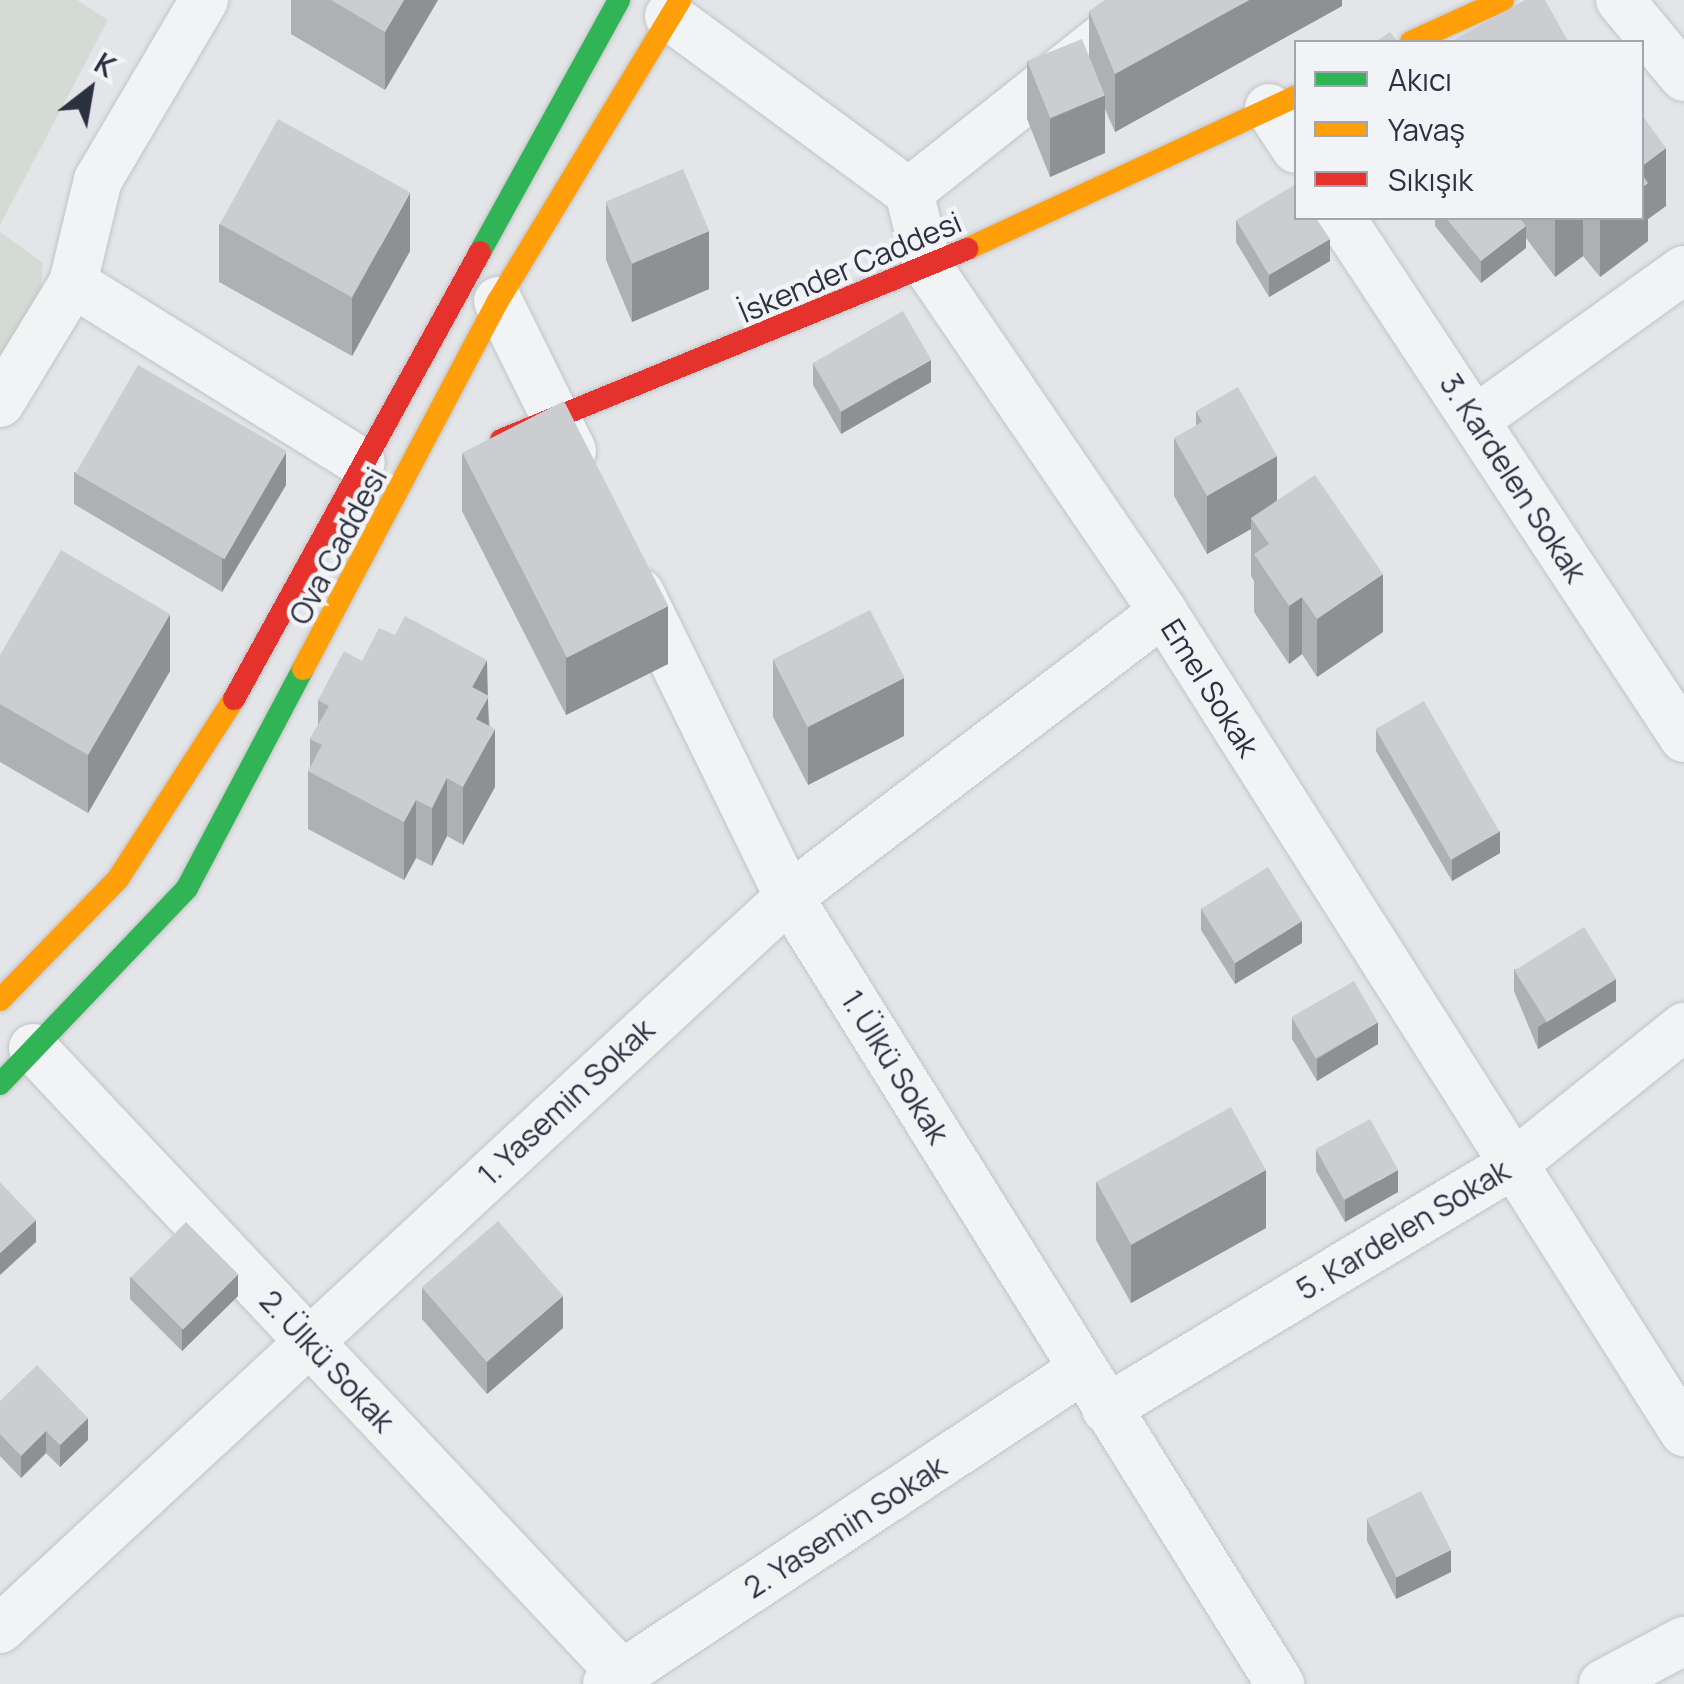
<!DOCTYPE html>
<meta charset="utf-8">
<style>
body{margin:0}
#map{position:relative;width:1684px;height:1684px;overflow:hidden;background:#e3e5e8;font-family:Manrope,sans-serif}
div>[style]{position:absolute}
.green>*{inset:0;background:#d4dbd4}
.roads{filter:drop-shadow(0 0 2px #c2c3c6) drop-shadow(0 0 2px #c2c3c6)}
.street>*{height:48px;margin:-24px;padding:0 24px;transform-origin:24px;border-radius:24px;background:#f2f3f5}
.fast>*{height:22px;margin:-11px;padding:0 11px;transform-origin:11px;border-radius:11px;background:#30b455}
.slow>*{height:22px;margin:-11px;padding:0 11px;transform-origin:11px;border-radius:11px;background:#ff9f0a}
.jam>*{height:22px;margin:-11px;padding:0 11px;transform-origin:11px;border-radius:11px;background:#e5322d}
.wall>*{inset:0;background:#afb0b3}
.shaded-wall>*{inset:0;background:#8f9092}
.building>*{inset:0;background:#cccdd0;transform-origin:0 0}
span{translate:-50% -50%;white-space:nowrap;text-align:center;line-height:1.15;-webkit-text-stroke:9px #f2f3f7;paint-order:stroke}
.street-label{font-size:30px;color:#2c3140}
.legend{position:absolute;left:1294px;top:40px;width:350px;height:180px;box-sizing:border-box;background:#f2f3f7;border:2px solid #a3a5ae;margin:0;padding:12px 18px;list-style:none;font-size:30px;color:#2c3140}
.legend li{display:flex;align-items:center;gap:20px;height:50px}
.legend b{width:50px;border:2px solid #a3a5ae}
.north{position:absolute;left:40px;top:40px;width:100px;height:100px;-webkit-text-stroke:8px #f2f3f7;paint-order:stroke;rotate:31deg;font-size:28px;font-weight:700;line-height:40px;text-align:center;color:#2c3140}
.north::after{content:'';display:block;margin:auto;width:35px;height:45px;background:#2c3140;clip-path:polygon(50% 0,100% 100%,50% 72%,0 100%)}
</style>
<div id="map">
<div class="green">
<div style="clip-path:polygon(0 0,77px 0,108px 20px,0 225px)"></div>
<div style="clip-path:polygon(0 232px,43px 263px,40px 296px,0 363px)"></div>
</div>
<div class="roads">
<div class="street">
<div style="left:1620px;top:0;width:100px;rotate:50.3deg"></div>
<div style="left:669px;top:16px;width:298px;rotate:36.3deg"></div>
<div style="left:909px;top:192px;width:77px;rotate:75.8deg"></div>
<div style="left:928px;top:267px;width:417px;rotate:55.7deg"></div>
<div style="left:1163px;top:612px;width:972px;rotate:57.57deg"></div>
<div style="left:1269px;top:108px;width:49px;rotate:56.6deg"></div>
<div style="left:909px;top:192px;width:309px;rotate:-38.4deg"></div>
<div style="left:1341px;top:218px;width:623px;rotate:56.59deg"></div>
<div style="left:73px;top:283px;width:339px;rotate:31.9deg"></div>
<div style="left:498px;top:301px;width:167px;rotate:63.7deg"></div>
<div style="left:0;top:403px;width:140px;rotate:-58.7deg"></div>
<div style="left:73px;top:283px;width:106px;rotate:-76.4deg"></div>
<div style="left:98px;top:180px;width:209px;rotate:-59.5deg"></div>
<div style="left:1475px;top:420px;width:257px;rotate:-35.7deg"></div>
<div style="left:640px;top:593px;width:339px;rotate:63.9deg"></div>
<div style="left:789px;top:897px;width:928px;rotate:58.04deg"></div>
<div style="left:33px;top:1048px;width:860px;rotate:46.74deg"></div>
<div style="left:1106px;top:1409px;width:472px;rotate:-31deg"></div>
<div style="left:1511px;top:1166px;width:222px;rotate:-38.8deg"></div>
<div style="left:0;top:1629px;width:1076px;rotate:-42.85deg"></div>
<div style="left:789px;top:897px;width:470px;rotate:-37.3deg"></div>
<div style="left:607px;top:1684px;width:571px;rotate:-33.5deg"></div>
<div style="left:1603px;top:1684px;width:92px;rotate:-28deg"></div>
</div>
<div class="fast">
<div style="left:480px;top:252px;width:288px;rotate:-61.1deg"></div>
<div style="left:0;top:1084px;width:271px;rotate:-46.3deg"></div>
<div style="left:187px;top:888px;width:248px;rotate:-62.1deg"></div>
</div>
<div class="slow">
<div style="left:1411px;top:42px;width:101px;rotate:-24.5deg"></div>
<div style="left:967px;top:249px;width:363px;rotate:-24.9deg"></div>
<div style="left:303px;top:669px;width:416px;rotate:-62.1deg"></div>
<div style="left:498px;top:301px;width:352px;rotate:-58.8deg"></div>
<div style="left:0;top:1000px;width:169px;rotate:-45.7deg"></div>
<div style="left:118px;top:879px;width:214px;rotate:-57.2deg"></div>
</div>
<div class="jam">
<div style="left:501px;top:440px;width:504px;rotate:-22.29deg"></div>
<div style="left:234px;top:699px;width:510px;rotate:-61.17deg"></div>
</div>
</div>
<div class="wall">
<div style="clip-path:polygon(291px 0,438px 0,385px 90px,291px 34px)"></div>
<div style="clip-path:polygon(1342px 0,1342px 6px,1115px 132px,1105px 109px,1105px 153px,1050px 177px,1027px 119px,1027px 61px,1089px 57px,1089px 11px)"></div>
<div style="clip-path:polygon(606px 202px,709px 289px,632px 322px,606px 260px)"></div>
<div style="clip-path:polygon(1666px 206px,1648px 219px,1648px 241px,1600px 277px,1583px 256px,1555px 277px,1526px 238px,1526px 248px,1481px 283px,1435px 226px,1435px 218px,1642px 218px)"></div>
<div style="clip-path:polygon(1236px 220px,1330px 261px,1269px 297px,1236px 242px)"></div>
<div style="clip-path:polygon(219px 224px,410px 251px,352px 356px,219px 282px)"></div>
<div style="clip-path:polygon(813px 363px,931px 382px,841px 434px,813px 385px)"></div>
<div style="clip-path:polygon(1196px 411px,1277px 501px,1383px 632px,1317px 677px,1302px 654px,1289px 664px,1254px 612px,1254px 581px,1251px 576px,1251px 529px,1207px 554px,1174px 496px,1174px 438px,1196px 426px)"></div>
<div style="clip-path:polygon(462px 453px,668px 664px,566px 715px,462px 511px)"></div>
<div style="clip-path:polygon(74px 472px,286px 485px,222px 592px,74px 504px)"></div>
<div style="clip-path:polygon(0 655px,170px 671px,88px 813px,0 762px)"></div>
<div style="clip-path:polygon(773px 659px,904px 736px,808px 785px,773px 717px)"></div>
<div style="clip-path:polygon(362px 661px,487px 695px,495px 787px,463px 845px,447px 836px,432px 866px,416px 858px,404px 880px,308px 829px,308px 771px,310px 767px,310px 739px,318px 725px,318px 700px)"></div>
<div style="clip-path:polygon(1376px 729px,1500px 853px,1452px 881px,1376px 751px)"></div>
<div style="clip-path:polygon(1201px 908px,1302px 943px,1235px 984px,1201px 930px)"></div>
<div style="clip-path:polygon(1514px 969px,1616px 1001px,1538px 1049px,1514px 991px)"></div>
<div style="clip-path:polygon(1292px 1017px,1378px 1044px,1317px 1081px,1292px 1039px)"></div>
<div style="clip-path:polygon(1316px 1150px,1398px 1192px,1345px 1222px,1316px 1171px)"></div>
<div style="clip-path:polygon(1096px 1182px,1266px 1228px,1131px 1303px,1096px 1240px)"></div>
<div style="clip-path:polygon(130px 1277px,238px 1296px,182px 1351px,130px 1299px)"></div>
<div style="clip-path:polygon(422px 1287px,563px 1328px,487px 1394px,422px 1319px)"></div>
<div style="clip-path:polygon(0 1401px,88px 1440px,60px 1467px,46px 1453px,21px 1478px,0 1456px)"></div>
<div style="clip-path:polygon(1367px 1519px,1451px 1572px,1396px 1599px,1367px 1541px)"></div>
</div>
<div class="shaded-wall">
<div style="clip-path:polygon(404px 0,438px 0,385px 90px,385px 32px)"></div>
<div style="clip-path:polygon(1249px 0,1342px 0,1342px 6px,1115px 132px,1115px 74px)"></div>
<div style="clip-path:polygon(1105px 95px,1105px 153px,1050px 177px,1050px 119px)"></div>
<div style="clip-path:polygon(1666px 148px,1666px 206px,1648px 219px,1648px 241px,1600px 277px,1600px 220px,1602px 218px,1642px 218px,1642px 166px)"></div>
<div style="clip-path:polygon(410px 193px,410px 251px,352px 356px,352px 298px)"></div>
<div style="clip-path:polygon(1557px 218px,1583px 218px,1583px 256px,1555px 277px,1555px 219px)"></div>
<div style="clip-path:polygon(1526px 226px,1526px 248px,1481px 283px,1481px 261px)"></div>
<div style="clip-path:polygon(709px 231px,709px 289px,632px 322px,632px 264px)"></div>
<div style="clip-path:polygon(1330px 239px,1330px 261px,1269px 297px,1269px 275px)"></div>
<div style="clip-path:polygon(931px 360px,931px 382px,841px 434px,841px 412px)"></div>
<div style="clip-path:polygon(286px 452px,286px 485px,222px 592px,222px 559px)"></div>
<div style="clip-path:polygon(1277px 456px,1277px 514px,1251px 518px,1251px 529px,1207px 554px,1207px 496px)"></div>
<div style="clip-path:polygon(1383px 574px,1383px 632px,1317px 677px,1317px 619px)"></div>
<div style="clip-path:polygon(1302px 597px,1302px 654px,1289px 664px,1289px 606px)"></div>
<div style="clip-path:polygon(668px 606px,668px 664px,566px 715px,566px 657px)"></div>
<div style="clip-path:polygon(170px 614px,170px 671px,88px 813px,88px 755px)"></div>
<div style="clip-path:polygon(487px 660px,489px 740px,495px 729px,495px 787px,463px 845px,463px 787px,472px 687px)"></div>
<div style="clip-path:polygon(904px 678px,904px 736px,808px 785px,808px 727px)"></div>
<div style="clip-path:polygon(447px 778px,447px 836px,432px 866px,432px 808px)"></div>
<div style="clip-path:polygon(416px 800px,416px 858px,404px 880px,404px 822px)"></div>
<div style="clip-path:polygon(1500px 831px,1500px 853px,1452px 881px,1452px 859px)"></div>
<div style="clip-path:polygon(1302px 921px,1302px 943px,1235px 984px,1235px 963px)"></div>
<div style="clip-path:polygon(1616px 979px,1616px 1001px,1538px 1049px,1538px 1027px)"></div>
<div style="clip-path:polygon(1378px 1022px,1378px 1044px,1317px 1081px,1317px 1059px)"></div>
<div style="clip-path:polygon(1266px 1170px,1266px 1228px,1131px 1303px,1131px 1245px)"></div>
<div style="clip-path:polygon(1398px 1170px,1398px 1192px,1345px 1222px,1345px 1200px)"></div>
<div style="clip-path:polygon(36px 1220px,36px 1242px,0 1275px,0 1253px)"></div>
<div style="clip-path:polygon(238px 1274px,238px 1296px,182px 1351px,182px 1329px)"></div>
<div style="clip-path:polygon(563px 1296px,563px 1328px,487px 1394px,487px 1362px)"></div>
<div style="clip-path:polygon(88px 1418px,88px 1440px,60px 1467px,60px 1445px)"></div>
<div style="clip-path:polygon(46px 1431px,46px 1453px,21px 1478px,21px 1456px)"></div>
<div style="clip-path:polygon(1451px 1550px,1451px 1572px,1396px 1599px,1396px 1577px)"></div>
</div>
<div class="building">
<div style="clip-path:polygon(331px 0,404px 0,385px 32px)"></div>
<div style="clip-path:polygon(1105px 0,1249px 0,1115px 74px,1089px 11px)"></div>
<div style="clip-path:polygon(1525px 0,1545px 0,1568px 41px,1565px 42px,1450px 42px)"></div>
<div style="clip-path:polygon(1390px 32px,1398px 42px,1375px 42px)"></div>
<div style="left:1082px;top:39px;width:61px;height:59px;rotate:68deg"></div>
<div style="clip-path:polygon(1642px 115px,1666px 148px,1642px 166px)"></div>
<div style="left:278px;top:119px;width:151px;height:120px;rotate:29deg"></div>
<div style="left:683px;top:169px;width:67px;height:84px;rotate:67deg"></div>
<div style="clip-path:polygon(1642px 175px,1648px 183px,1642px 188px)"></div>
<div style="clip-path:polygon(1296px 184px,1296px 218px,1316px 218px,1330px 239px,1269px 275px,1236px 220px)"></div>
<div style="clip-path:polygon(1446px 218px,1520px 218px,1526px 226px,1481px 261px)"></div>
<div style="left:903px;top:311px;width:56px;height:104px;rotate:60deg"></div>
<div style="left:138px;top:365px;width:172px;height:125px;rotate:30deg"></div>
<div style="clip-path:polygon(1238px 387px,1277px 456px,1207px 496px,1174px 438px,1202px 422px,1196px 411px)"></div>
<div style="left:564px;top:401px;width:230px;height:114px;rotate:63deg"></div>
<div style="clip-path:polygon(1315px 475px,1383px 574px,1317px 619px,1302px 597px,1289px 606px,1254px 554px,1269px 544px,1251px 518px)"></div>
<div style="clip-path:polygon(61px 550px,170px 614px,88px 755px,0 704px,0 655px)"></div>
<div style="left:870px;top:610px;width:76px;height:109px;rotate:63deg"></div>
<div style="clip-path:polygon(405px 616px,487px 660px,472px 687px,489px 696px,476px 719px,495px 729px,463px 787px,447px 778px,432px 808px,416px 800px,404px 822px,308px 771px,322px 745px,310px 739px,329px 706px,318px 700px,344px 651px,362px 661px,379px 628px,395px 635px)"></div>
<div style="left:1424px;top:701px;width:151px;height:56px;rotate:60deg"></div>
<div style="left:1268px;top:867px;width:64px;height:79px;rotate:58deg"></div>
<div style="left:1584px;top:927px;width:61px;height:82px;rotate:58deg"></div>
<div style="left:1354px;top:981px;width:48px;height:72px;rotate:60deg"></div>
<div style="left:1231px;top:1107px;width:72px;height:154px;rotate:61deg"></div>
<div style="left:1370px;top:1119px;width:58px;height:62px;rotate:61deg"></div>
<div style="clip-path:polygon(0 1182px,36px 1220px,0 1253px)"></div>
<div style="left:498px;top:1221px;width:99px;height:101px;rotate:49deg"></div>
<div style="left:186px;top:1222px;width:74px;height:78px;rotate:45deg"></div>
<div style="clip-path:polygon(37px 1365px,88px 1418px,60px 1445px,46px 1431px,21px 1456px,0 1434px,0 1401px)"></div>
<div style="left:1421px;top:1491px;width:66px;height:61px;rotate:63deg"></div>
</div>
<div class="street-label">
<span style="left:850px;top:267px;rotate:-23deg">İskender Caddesi</span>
<span style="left:1513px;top:478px;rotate:57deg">3. Kardelen Sokak</span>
<span style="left:338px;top:546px;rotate:-62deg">Ova Caddesi</span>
<span style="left:1210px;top:688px;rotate:58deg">Emel Sokak</span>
<span style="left:895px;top:1067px;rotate:58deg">1. Ülkü Sokak</span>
<span style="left:566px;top:1102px;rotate:-43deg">1. Yasemin Sokak</span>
<span style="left:1403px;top:1230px;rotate:-31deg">5. Kardelen Sokak</span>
<span style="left:327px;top:1361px;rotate:47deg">2. Ülkü Sokak</span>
<span style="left:845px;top:1527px;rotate:-33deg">2. Yasemin Sokak</span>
</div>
<ul class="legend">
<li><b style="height:12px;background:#30b455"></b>Akıcı</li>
<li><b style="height:12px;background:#ff9f0a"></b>Yavaş</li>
<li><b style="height:12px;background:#e5322d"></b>Sıkışık</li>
</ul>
<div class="north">K</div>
</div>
